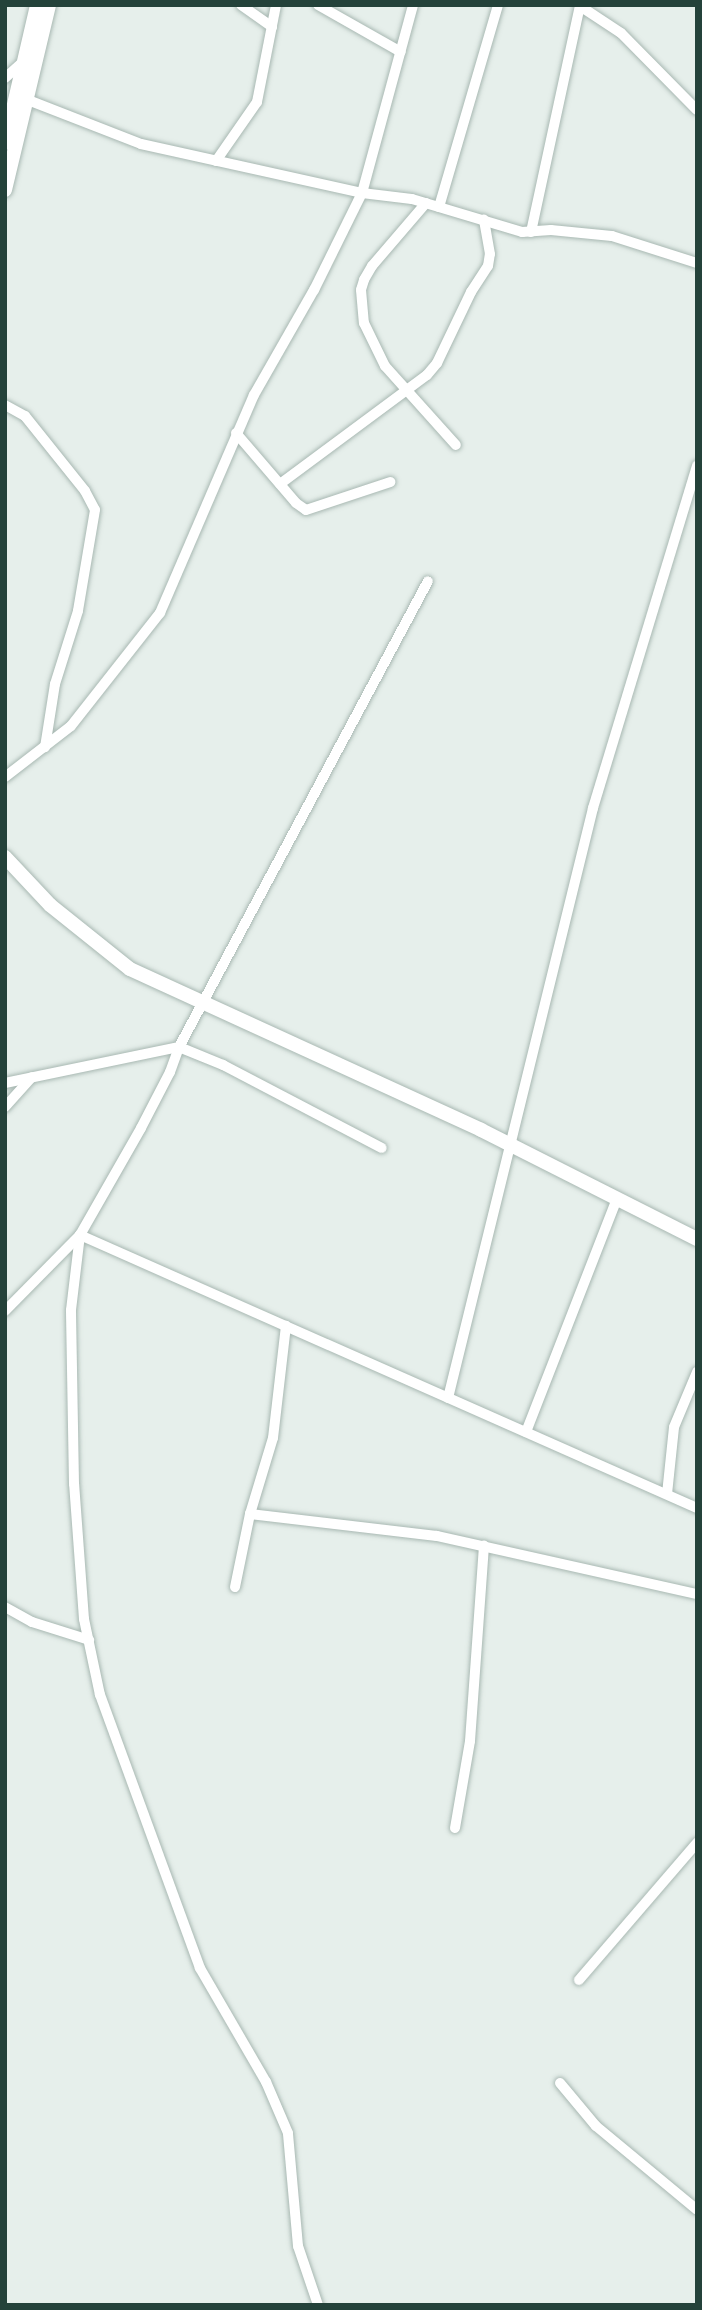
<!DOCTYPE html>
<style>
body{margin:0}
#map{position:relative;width:702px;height:2310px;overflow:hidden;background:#e6efeb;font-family:Mulish,sans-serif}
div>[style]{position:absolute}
.roads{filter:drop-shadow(0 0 2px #a8b8b2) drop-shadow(0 0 2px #a8b8b2)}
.street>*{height:10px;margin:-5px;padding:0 5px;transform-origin:5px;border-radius:5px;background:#fff}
.secondary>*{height:14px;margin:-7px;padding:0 7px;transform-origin:7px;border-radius:7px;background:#fff}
span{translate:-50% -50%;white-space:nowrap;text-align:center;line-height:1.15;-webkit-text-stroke:7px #f7fbf9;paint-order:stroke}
.frame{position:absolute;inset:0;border:7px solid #24423a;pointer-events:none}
</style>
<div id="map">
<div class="roads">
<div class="street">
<div style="left:241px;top:5px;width:38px;rotate:35deg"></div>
<div style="left:318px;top:5px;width:95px;rotate:29.5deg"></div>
<div style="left:580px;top:6px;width:49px;rotate:33.4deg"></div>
<div style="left:621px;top:33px;width:108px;rotate:45.4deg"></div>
<div style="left:5px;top:78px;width:24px;rotate:-42deg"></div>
<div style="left:28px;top:100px;width:121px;rotate:21.3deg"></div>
<div style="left:141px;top:144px;width:226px;rotate:12.5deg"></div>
<div style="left:362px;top:193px;width:50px;rotate:6.8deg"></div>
<div style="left:412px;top:199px;width:115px;rotate:16.7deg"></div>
<div style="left:522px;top:232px;width:29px;rotate:-4deg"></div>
<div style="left:551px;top:230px;width:61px;rotate:5.6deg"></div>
<div style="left:612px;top:236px;width:89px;rotate:17.6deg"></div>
<div style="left:216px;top:161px;width:72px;rotate:-55.2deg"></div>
<div style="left:257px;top:102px;width:99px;rotate:-78.9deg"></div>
<div style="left:426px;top:203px;width:83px;rotate:130.6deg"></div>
<div style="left:372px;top:266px;width:16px;rotate:120deg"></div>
<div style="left:364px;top:280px;width:10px;rotate:107deg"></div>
<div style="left:361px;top:290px;width:33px;rotate:85deg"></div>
<div style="left:364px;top:323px;width:48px;rotate:64deg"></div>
<div style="left:385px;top:366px;width:106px;rotate:48.1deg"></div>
<div style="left:439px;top:207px;width:210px;rotate:-73.7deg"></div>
<div style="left:531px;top:232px;width:232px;rotate:-77.8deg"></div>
<div style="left:5px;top:405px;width:23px;rotate:29deg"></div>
<div style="left:25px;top:416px;width:96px;rotate:51.3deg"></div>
<div style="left:85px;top:491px;width:21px;rotate:62deg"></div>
<div style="left:95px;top:510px;width:102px;rotate:99.6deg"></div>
<div style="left:78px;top:611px;width:77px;rotate:107.5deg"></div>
<div style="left:55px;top:684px;width:64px;rotate:99deg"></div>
<div style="left:236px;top:433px;width:92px;rotate:49.4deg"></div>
<div style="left:296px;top:503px;width:12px;rotate:35deg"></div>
<div style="left:306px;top:510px;width:89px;rotate:-18.4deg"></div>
<div style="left:280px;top:484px;width:183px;rotate:-36.6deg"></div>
<div style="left:427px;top:375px;width:16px;rotate:-50deg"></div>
<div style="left:437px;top:363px;width:79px;rotate:-64.4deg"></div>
<div style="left:471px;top:292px;width:31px;rotate:-57deg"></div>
<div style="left:488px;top:266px;width:12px;rotate:-81deg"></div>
<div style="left:490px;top:254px;width:35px;rotate:-100deg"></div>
<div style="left:5px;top:777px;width:83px;rotate:-37.7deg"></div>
<div style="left:71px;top:726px;width:144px;rotate:-51.8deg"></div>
<div style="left:160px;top:613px;width:237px;rotate:-66.7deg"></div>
<div style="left:254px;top:395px;width:121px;rotate:-60.3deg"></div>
<div style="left:314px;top:290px;width:108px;rotate:-63.7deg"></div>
<div style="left:362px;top:193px;width:195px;rotate:-74.8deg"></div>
<div style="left:5px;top:1083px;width:178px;rotate:-11.7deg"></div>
<div style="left:179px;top:1047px;width:48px;rotate:22.2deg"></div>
<div style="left:223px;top:1065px;width:179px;rotate:27.6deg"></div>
<div style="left:5px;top:1107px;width:40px;rotate:-48deg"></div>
<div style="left:5px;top:1311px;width:107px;rotate:-45.4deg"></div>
<div style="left:80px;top:1235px;width:675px;rotate:23.87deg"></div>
<div style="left:448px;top:1398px;width:608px;rotate:-76.19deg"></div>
<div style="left:593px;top:808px;width:358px;rotate:-73.1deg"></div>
<div style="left:526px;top:1432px;width:251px;rotate:-68.7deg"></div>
<div style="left:667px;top:1494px;width:67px;rotate:-84deg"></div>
<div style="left:674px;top:1427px;width:60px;rotate:-67.3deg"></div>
<div style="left:250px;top:1514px;width:188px;rotate:6.7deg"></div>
<div style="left:437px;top:1536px;width:266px;rotate:12.6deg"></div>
<div style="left:235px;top:1587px;width:75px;rotate:-78.4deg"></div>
<div style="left:250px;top:1514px;width:79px;rotate:-73.2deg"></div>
<div style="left:273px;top:1438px;width:113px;rotate:-83.4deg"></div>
<div style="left:5px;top:1607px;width:31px;rotate:29deg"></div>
<div style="left:32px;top:1622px;width:60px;rotate:17.5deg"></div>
<div style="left:455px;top:1828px;width:88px;rotate:-80.2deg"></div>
<div style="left:470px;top:1741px;width:196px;rotate:-85.9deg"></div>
<div style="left:579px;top:1980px;width:181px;rotate:-49.3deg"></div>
<div style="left:560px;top:2083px;width:56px;rotate:50.1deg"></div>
<div style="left:596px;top:2126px;width:131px;rotate:39.7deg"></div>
<div style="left:318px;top:2305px;width:62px;rotate:-108.7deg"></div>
<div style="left:298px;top:2246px;width:113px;rotate:-95.1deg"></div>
<div style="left:288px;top:2133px;width:56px;rotate:-113.3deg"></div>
<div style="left:266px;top:2082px;width:132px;rotate:-120.1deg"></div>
<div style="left:200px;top:1968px;width:291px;rotate:-110.1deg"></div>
<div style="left:100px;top:1695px;width:78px;rotate:-101.9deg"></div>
<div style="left:84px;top:1619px;width:135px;rotate:-94.2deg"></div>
<div style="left:74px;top:1484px;width:174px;rotate:-91deg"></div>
<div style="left:71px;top:1310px;width:76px;rotate:-83.2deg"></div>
<div style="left:80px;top:1235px;width:123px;rotate:-60.3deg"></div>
<div style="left:141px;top:1128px;width:63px;rotate:-62.6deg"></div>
<div style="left:170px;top:1072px;width:27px;rotate:-70deg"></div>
<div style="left:179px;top:1047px;width:528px;rotate:-61.88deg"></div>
</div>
<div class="secondary">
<div style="left:5px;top:143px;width:142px;rotate:-76.9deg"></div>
<div style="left:5px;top:190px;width:190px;rotate:-76.6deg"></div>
<div style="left:5px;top:857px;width:66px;rotate:46.8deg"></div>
<div style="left:50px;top:905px;width:102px;rotate:38.7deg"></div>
<div style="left:130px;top:969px;width:386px;rotate:24.6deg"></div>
<div style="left:481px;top:1130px;width:242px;rotate:26.8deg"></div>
</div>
</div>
<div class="frame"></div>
</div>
